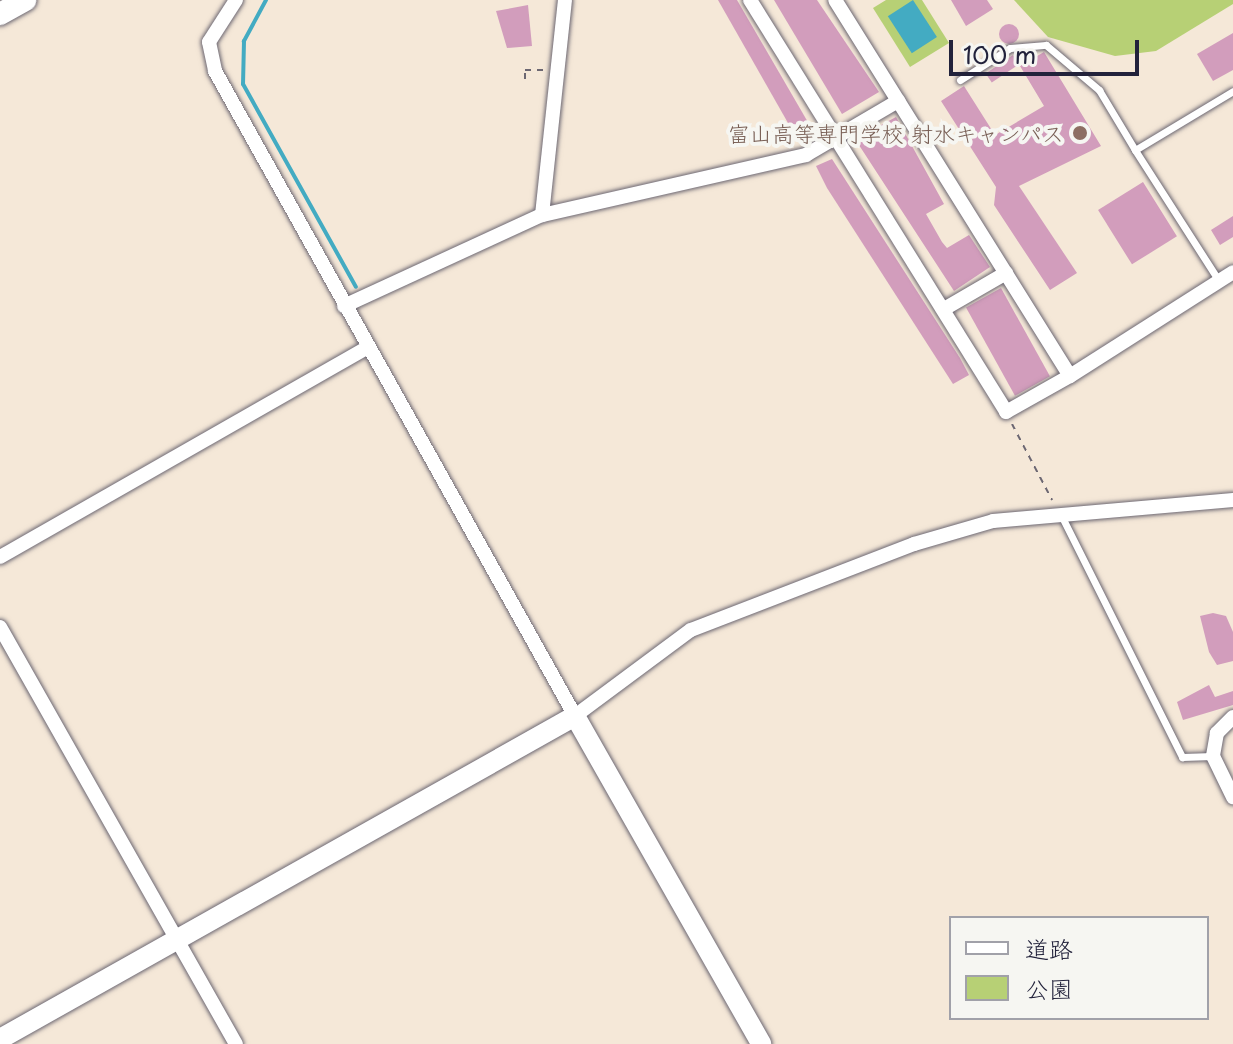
<!DOCTYPE html>
<meta charset="utf-8">
<style>
body{margin:0}
#map{position:relative;width:1233px;height:1044px;overflow:hidden;background:#f5e8d8;font-family:"Playpen Sans","Klee One",sans-serif}
div>[style]{position:absolute}
.green>*{inset:0;background:#b7d075}
.water>*{inset:0;background:#43abc2;transform-origin:0 0}
.stream>*{height:4px;margin:-2px;padding:0 2px;transform-origin:2px;border-radius:2px;background:#43abc2}
.building>*{inset:0;background:#d29dbc;transform-origin:0 0}
.round{border-radius:50%}
.path>*{height:2px;margin-top:-1px;transform-origin:0;background:repeating-linear-gradient(90deg,#6c6772 0 6px,transparent 0 12px)}
.roads{filter:drop-shadow(0 0 2px #6c6772) drop-shadow(0 0 2px #6c6772)}
.lane>*{height:7px;margin:-3.5px;padding:0 3.5px;transform-origin:3.5px;border-radius:3.5px;background:#fff}
.street>*{height:14px;margin:-7px;padding:0 7px;transform-origin:7px;border-radius:7px;background:#fff}
.secondary>*{height:20px;margin:-10px;padding:0 10px;transform-origin:10px;border-radius:10px;background:#fff}
.primary>*{height:22px;margin:-11px;padding:0 11px;transform-origin:11px;border-radius:11px;background:#fff}
.dots>*{width:22px;height:22px;translate:-50% -50%;box-sizing:border-box;border:4px solid #f6f6f2;border-radius:50%}
span{translate:-50% -50%;white-space:nowrap;text-align:center;line-height:1.15;-webkit-text-stroke:8px #f6f6f2;paint-order:stroke}
.education-label{font-size:22px;color:#785e54}
.right{translate:-100% -50%;text-align:right}
.legend{position:absolute;left:949px;top:916px;width:260px;height:104px;box-sizing:border-box;background:#f6f6f2;border:2px solid #a1a1a9;margin:0;padding:10px 14px;list-style:none;font-size:24px;color:#22223b}
.legend li{display:flex;align-items:center;gap:16px;height:40px}
.legend b{width:40px;border:2px solid #a1a1a9}
.scale{position:absolute;left:949px;top:40px;width:190px;height:36px;box-sizing:border-box;border:4px solid #22223b;border-top:0;padding-left:10px;font-size:24px;line-height:28px;white-space:nowrap;color:#22223b;-webkit-text-stroke:6px #f6f6f2;paint-order:stroke}
</style>
<div id="map">
<div class="green">
<div style="clip-path:polygon(886px 0,922px 0,949px 43px,910px 67px,873px 8px)"></div>
<div style="clip-path:polygon(1014px 0,1233px 0,1233px 4px,1156px 51px,1115px 56px,1048px 37px)"></div>
</div>
<div class="water">
<div style="left:913px;top:0;width:44px;height:30px;rotate:57deg"></div>
</div>
<div class="stream">
<div style="left:266px;top:0;width:47px;rotate:118.2deg"></div>
<div style="left:244px;top:41px;width:43px;rotate:91.3deg"></div>
<div style="left:243px;top:84px;width:232px;rotate:60.9deg"></div>
</div>
<div class="building">
<div style="clip-path:polygon(718px 0,737px 0,809px 124px,792px 130px)"></div>
<div style="clip-path:polygon(774px 0,817px 0,879px 92px,842px 114px)"></div>
<div style="clip-path:polygon(951px 0,987px 0,993px 9px,966px 26px)"></div>
<div style="clip-path:polygon(528px 5px,532px 46px,507px 48px,496px 11px)"></div>
<div class="round" style="left:999px;top:24px;width:20px;height:20px"></div>
<div style="clip-path:polygon(1233px 33px,1233px 70px,1213px 81px,1197px 54px)"></div>
<div style="clip-path:polygon(1044px 52px,1101px 146px,1019px 186px,1077px 273px,1050px 290px,994px 205px,996px 187px,941px 101px,964px 86px,995px 135px,1044px 106px,1020px 66px)"></div>
<div style="left:1013px;top:55px;width:11px;height:33px;rotate:56deg"></div>
<div style="clip-path:polygon(896px 117px,944px 204px,926px 214px,942px 242px,947px 248px,969px 235px,990px 267px,954px 291px,855px 139px)"></div>
<div style="clip-path:polygon(832px 159px,960px 358px,969px 375px,953px 384px,827px 188px,816px 166px)"></div>
<div style="left:1143px;top:182px;width:64px;height:53px;rotate:58deg"></div>
<div style="clip-path:polygon(1233px 216px,1233px 237px,1220px 245px,1211px 230px)"></div>
<div style="left:1001px;top:288px;width:101px;height:40px;rotate:61deg"></div>
<div style="clip-path:polygon(1213px 613px,1226px 616px,1233px 632px,1233px 661px,1217px 665px,1209px 652px,1200px 616px)"></div>
<div style="clip-path:polygon(1209px 685px,1215px 697px,1233px 691px,1233px 705px,1183px 720px,1177px 702px)"></div>
</div>
<div class="path">
<div style="left:525px;top:79px;width:9px;rotate:-90deg"></div>
<div style="left:525px;top:70px;width:20px"></div>
<div style="left:1012px;top:424px;width:86px;rotate:62.2deg"></div>
</div>
<div class="roads">
<div class="lane">
<div style="left:960px;top:80px;width:59px;rotate:-32.6deg"></div>
<div style="left:1010px;top:48px;width:36px;rotate:-5deg"></div>
<div style="left:1046px;top:45px;width:70px;rotate:40.3deg"></div>
<div style="left:1099px;top:90px;width:70px;rotate:59deg"></div>
<div style="left:1219px;top:281px;width:156px;rotate:-122.7deg"></div>
<div style="left:1135px;top:150px;width:114px;rotate:-31deg"></div>
<div style="left:1061px;top:515px;width:271px;rotate:63.4deg"></div>
<div style="left:1182px;top:757px;width:31px;rotate:-2deg"></div>
</div>
<div class="street">
<div style="left:236px;top:0;width:50px;rotate:122.7deg"></div>
<div style="left:209px;top:42px;width:30px;rotate:78deg"></div>
<div style="left:215px;top:71px;width:739px;rotate:60.83deg"></div>
<div style="left:575px;top:716px;width:144px;rotate:-36.6deg"></div>
<div style="left:691px;top:630px;width:239px;rotate:-21.1deg"></div>
<div style="left:914px;top:544px;width:82px;rotate:-16.2deg"></div>
<div style="left:993px;top:521px;width:241px;rotate:-5deg"></div>
<div style="left:750px;top:0;width:485px;rotate:58.1deg"></div>
<div style="left:1006px;top:412px;width:73px;rotate:-29.4deg"></div>
<div style="left:1070px;top:376px;width:443px;rotate:-122deg"></div>
<div style="left:542px;top:215px;width:216px;rotate:-83.9deg"></div>
<div style="left:344px;top:306px;width:218px;rotate:-24.7deg"></div>
<div style="left:542px;top:215px;width:271px;rotate:-12.8deg"></div>
<div style="left:806px;top:155px;width:107px;rotate:-30.4deg"></div>
<div style="left:944px;top:309px;width:72px;rotate:-30.1deg"></div>
<div style="left:1070px;top:376px;width:193px;rotate:-32.5deg"></div>
<div style="left:0;top:557px;width:424px;rotate:-29.7deg"></div>
<div style="left:0;top:627px;width:479px;rotate:60.5deg"></div>
<div style="left:1233px;top:717px;width:23px;rotate:135deg"></div>
<div style="left:1217px;top:733px;width:23px;rotate:100deg"></div>
<div style="left:1213px;top:756px;width:46px;rotate:64deg"></div>
</div>
<div class="secondary">
<div style="left:0;top:1039px;width:660px;rotate:-29.32deg"></div>
<div style="left:575px;top:716px;width:377px;rotate:60.4deg"></div>
</div>
<div class="primary">
<div style="left:0;top:14px;width:29px;rotate:-29deg"></div>
</div>
</div>
<div class="dots">
<div style="left:1080px;top:133px;background:#8d6e63"></div>
</div>
<div class="education-label">
<span class="right" style="left:1064px;top:133px">富山高等専門学校 射水キャンパス</span>
</div>
<ul class="legend">
<li><b style="height:10px;background:#fff"></b>道路</li>
<li><b style="height:22px;background:#b7d075"></b>公園</li>
</ul>
<div class="scale">100 m</div>
</div>
